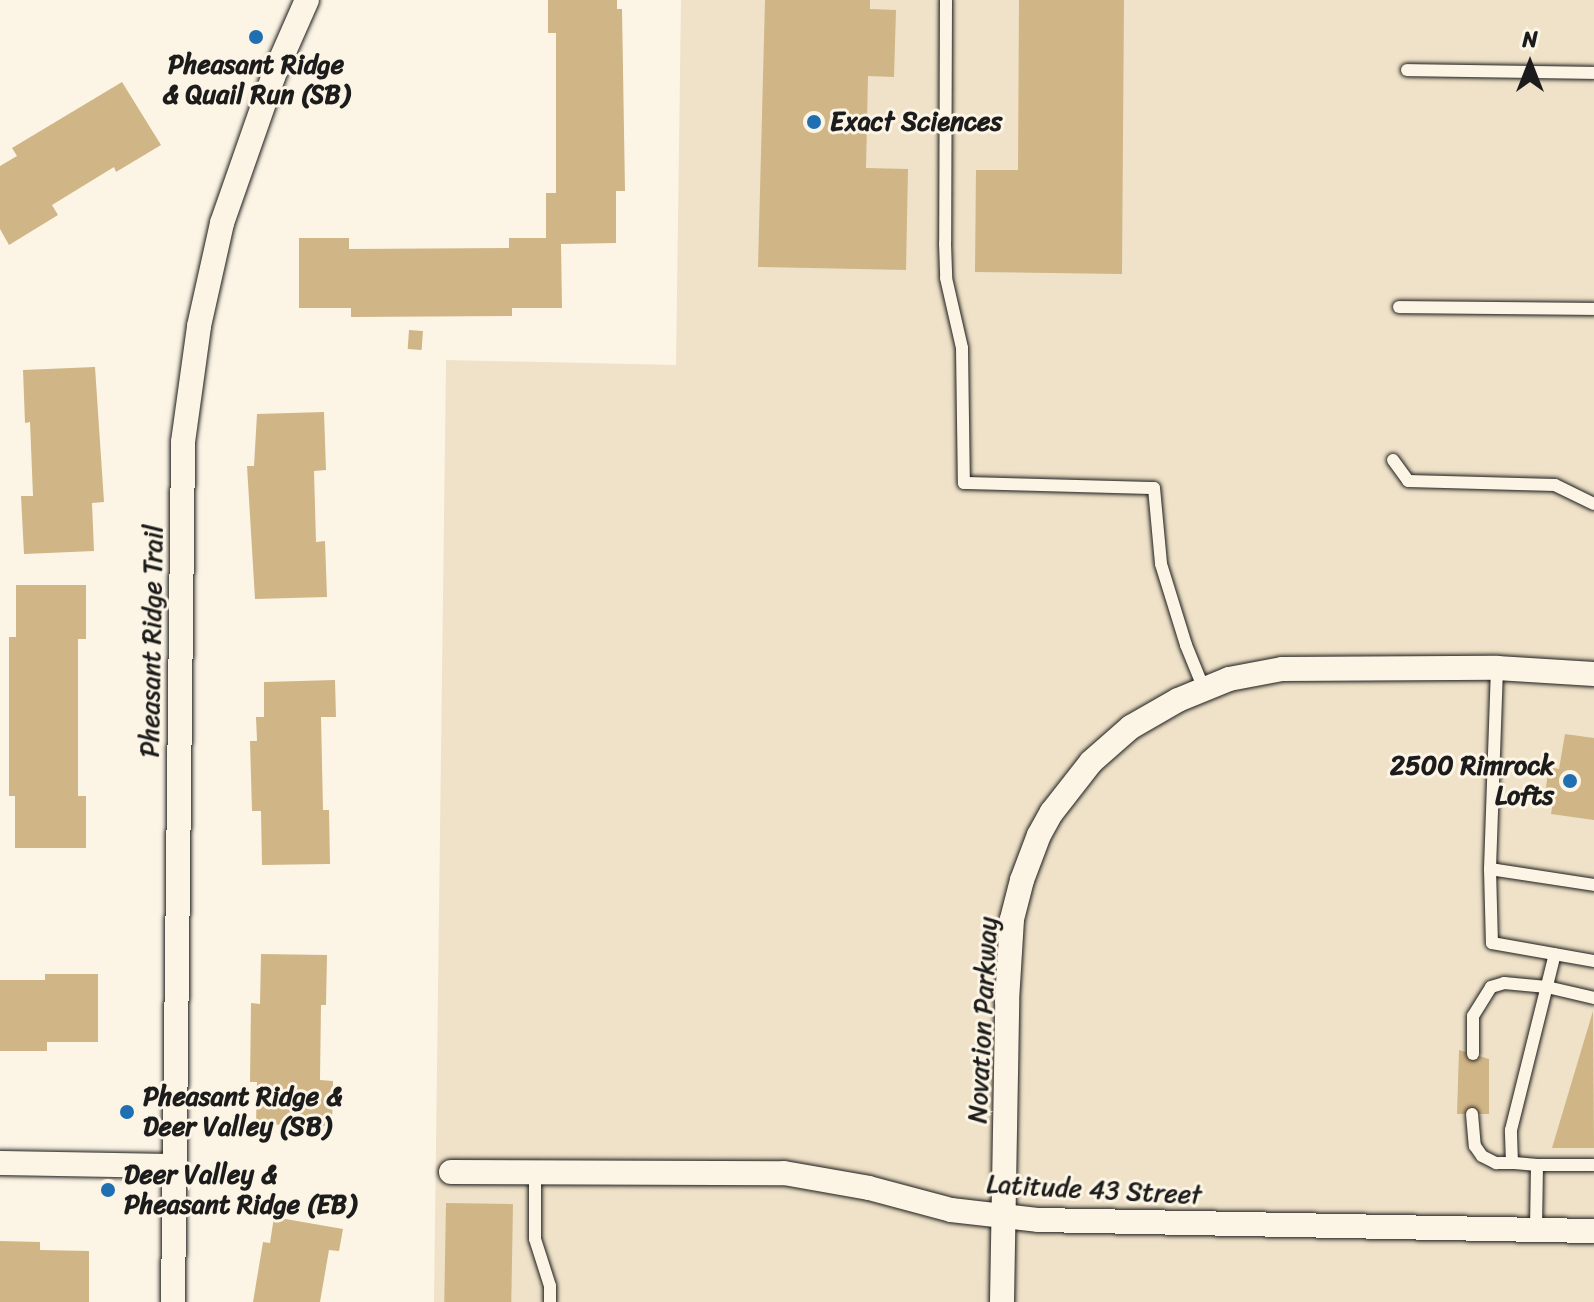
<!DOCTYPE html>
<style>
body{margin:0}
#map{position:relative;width:1594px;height:1302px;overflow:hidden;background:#fcf5e5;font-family:Sriracha,sans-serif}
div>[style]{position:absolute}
.built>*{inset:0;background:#efe2c8}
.building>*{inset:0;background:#d0b586;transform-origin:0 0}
.roads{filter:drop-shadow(0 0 2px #1c1c1c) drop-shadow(0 0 2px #1c1c1c)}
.service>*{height:12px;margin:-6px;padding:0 6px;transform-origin:6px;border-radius:6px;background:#fcf5e5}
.minor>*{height:24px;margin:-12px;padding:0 12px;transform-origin:12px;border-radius:12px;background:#fcf5e5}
.dots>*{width:22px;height:22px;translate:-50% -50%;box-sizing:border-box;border:4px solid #fcf5e5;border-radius:50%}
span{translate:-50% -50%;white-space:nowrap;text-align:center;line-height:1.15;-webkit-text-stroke:6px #fcf5e5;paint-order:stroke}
.poi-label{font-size:26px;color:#1c1c1c;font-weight:700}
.left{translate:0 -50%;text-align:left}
.right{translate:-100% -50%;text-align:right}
.street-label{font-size:26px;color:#1c1c1c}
.north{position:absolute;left:1490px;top:24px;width:80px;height:80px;-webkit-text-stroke:6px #fcf5e5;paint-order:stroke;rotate:0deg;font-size:22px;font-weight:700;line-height:32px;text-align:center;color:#1c1c1c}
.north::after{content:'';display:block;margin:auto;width:28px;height:36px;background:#1c1c1c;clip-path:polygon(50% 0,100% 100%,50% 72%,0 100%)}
</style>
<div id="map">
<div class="built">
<div style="clip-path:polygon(681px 0,1594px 0,1594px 1302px,434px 1302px,446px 360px,676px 365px)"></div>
</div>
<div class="building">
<div style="clip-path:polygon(548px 0,617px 0,617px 9px,622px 9px,625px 191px,616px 191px,616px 243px,561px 244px,562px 308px,512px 308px,512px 316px,351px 317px,351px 308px,299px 308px,299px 238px,349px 238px,349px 249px,509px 248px,509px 238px,546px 238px,546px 193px,556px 193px,556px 33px,548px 33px)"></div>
<div style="clip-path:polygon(765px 0,870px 0,870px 9px,896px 10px,894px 77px,868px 76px,866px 168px,908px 169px,906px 270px,758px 267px)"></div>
<div style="clip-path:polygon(1019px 0,1124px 0,1122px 274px,975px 272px,976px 170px,1018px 170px)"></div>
<div style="clip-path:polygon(122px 82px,161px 145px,116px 172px,114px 167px,52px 205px,58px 215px,9px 245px,0 229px,0 166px,17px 156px,12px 148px)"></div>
<div style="left:409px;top:330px;width:14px;height:19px;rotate:4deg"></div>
<div style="clip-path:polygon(95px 367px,104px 502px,92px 503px,94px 551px,24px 554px,21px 496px,33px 496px,30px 422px,25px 423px,23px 370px)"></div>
<div style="clip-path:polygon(324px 412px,326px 470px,314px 471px,316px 542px,325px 541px,327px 597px,255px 599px,247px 466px,254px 466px,257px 414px)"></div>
<div style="clip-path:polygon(16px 585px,86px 585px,86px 639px,78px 639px,78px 796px,86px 796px,86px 848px,15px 848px,15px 796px,9px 796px,9px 637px,16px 637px)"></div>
<div style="clip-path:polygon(335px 680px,336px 717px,321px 717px,323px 810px,329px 810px,330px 864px,262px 865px,261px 811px,252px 811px,250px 741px,257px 741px,256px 717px,264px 717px,264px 682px)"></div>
<div style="clip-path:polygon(1565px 734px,1594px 738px,1594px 820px,1551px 814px,1554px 795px,1545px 794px,1549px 767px,1559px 769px)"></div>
<div style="clip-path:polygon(261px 954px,327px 955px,326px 1005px,321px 1005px,320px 1080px,333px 1081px,332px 1126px,256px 1124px,257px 1082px,250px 1082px,251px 1003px,260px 1004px)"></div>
<div style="clip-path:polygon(45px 974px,98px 974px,98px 1042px,47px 1042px,47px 1051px,0 1051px,0 980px,45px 980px)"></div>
<div style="clip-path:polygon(1593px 1011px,1594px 1148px,1552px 1148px)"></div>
<div style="clip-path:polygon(1459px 1050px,1489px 1059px,1489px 1114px,1457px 1114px)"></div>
<div style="left:446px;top:1203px;width:67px;height:99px;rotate:1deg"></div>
<div style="clip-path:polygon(274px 1217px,343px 1229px,339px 1251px,329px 1250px,320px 1302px,253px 1302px,263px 1242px,270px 1243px)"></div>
<div style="clip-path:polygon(0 1241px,40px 1242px,40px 1250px,89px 1251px,89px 1302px,0 1302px)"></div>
</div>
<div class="roads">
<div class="service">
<div style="left:946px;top:0;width:243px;rotate:90.2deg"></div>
<div style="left:945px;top:243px;width:35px;rotate:88deg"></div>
<div style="left:946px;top:278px;width:72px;rotate:77.1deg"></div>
<div style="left:962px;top:348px;width:135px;rotate:89.2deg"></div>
<div style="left:964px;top:483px;width:190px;rotate:1.5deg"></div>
<div style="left:1154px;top:488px;width:76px;rotate:84.7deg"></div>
<div style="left:1161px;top:564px;width:85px;rotate:72.8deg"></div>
<div style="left:1186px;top:645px;width:48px;rotate:67.8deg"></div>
<div style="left:1407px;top:70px;width:187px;rotate:0.9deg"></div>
<div style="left:1399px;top:307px;width:195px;rotate:0.6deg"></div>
<div style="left:1393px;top:460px;width:26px;rotate:54deg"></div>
<div style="left:1408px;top:481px;width:147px;rotate:1.6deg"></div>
<div style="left:1555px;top:485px;width:43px;rotate:26deg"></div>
<div style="left:1497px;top:668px;width:201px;rotate:92deg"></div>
<div style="left:1490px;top:869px;width:105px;rotate:8.7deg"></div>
<div style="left:1490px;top:869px;width:74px;rotate:88.5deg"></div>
<div style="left:1492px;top:943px;width:104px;rotate:10deg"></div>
<div style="left:1473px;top:1054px;width:38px;rotate:-90deg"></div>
<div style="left:1473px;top:1016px;width:34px;rotate:-58deg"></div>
<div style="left:1491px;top:987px;width:14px;rotate:-17deg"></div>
<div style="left:1504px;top:983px;width:43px;rotate:5.3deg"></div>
<div style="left:1547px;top:987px;width:48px;rotate:13.2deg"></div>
<div style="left:1472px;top:1114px;width:32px;rotate:85deg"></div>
<div style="left:1475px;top:1146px;width:12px;rotate:55deg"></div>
<div style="left:1482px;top:1156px;width:16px;rotate:27deg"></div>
<div style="left:1496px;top:1163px;width:16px"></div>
<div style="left:1537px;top:1165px;width:25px;rotate:-175deg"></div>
<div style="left:1512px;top:1163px;width:33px;rotate:-92deg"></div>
<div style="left:1511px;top:1130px;width:181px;rotate:-76deg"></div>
<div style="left:535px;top:1172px;width:67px;rotate:90deg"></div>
<div style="left:535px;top:1239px;width:49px;rotate:72.3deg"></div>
<div style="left:550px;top:1286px;width:16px;rotate:90deg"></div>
<div style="left:1536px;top:1229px;width:64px;rotate:-89.1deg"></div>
<div style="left:1537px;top:1165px;width:57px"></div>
</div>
<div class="minor">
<div style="left:0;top:1163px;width:173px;rotate:1deg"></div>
<div style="left:451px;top:1172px;width:333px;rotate:0.2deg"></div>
<div style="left:784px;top:1173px;width:86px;rotate:10deg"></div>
<div style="left:869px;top:1188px;width:85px;rotate:15deg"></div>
<div style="left:951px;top:1210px;width:89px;rotate:6.5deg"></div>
<div style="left:1039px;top:1220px;width:555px;rotate:1.14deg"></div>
<div style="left:173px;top:1302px;width:860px;rotate:-89.33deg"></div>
<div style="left:183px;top:442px;width:117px;rotate:-82.1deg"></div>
<div style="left:199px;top:326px;width:106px;rotate:-77.4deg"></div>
<div style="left:222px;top:223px;width:155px;rotate:-70.7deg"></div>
<div style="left:273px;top:77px;width:84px;rotate:-66.2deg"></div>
<div style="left:1002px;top:1302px;width:301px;rotate:-89deg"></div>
<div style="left:1007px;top:1001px;width:82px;rotate:-86.5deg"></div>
<div style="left:1012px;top:919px;width:40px;rotate:-75.6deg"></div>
<div style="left:1022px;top:880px;width:48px;rotate:-69.3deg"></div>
<div style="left:1039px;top:835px;width:26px;rotate:-61deg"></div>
<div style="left:1052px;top:812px;width:63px;rotate:-52deg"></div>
<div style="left:1091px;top:762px;width:53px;rotate:-41.2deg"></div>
<div style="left:1131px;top:727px;width:54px;rotate:-29.9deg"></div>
<div style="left:1178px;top:700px;width:55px;rotate:-22.4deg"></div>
<div style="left:1229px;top:679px;width:54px;rotate:-10.7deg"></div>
<div style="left:1282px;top:669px;width:215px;rotate:-0.3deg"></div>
<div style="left:1497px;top:668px;width:97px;rotate:3.5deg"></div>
</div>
</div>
<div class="dots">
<div style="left:256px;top:37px;background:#1f6fb2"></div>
<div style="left:814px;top:122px;background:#1f6fb2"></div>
<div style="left:1570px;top:781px;background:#1f6fb2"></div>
<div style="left:127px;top:1112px;background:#1f6fb2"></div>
<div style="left:108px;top:1190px;background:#1f6fb2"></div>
</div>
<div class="poi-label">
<span style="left:256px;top:80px">Pheasant Ridge<br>&amp; Quail Run (SB)</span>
<span class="left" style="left:830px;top:122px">Exact Sciences</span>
<span class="right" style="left:1554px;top:781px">2500 Rimrock<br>Lofts</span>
<span class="left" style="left:143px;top:1112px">Pheasant Ridge &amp;<br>Deer Valley (SB)</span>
<span class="left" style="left:124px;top:1190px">Deer Valley &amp;<br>Pheasant Ridge (EB)</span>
</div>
<div class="street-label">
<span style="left:152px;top:641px;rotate:-89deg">Pheasant Ridge Trail</span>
<span style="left:983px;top:1020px;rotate:-87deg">Novation Parkway</span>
<span style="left:1094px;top:1190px;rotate:3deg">Latitude 43 Street</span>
</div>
<div class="north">N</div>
</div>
